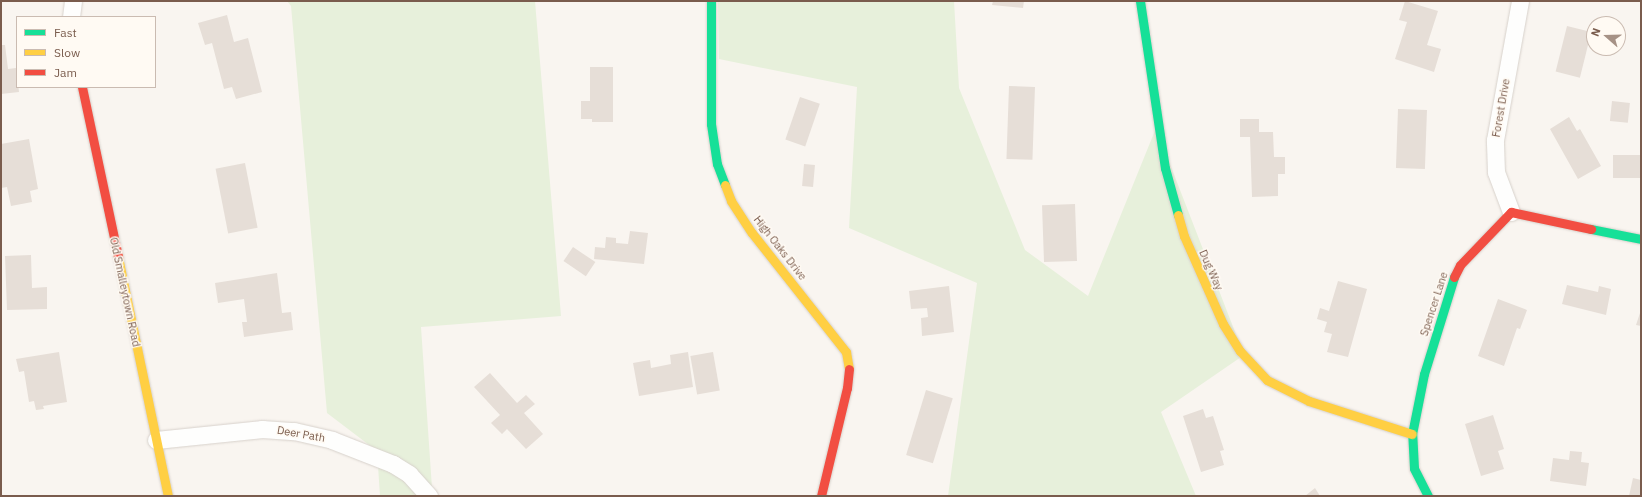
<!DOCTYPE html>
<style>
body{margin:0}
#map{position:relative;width:1642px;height:497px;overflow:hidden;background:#f9f5f0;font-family:"IBM Plex Sans",sans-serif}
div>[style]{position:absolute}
.green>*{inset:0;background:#e7f0db}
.building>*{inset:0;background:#e6ded7;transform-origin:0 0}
.roads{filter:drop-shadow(0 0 1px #d7d1cb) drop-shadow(0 0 1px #d7d1cb)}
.street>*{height:17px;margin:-8.5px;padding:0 8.5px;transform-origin:8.5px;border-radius:8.5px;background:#fefefd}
.fast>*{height:9px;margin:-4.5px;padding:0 4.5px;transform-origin:4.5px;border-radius:4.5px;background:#16e098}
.slow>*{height:9px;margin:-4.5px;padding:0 4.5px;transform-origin:4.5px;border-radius:4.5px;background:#ffcf43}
.jam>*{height:9px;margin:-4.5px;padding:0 4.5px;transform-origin:4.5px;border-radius:4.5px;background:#f24e42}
span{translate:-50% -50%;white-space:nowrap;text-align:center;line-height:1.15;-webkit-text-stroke:3px #fffaf3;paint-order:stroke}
.street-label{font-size:11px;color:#7a5c4d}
.frame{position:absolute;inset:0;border:2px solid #7a5c4d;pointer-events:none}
.legend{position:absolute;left:16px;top:16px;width:140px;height:72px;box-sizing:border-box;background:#fffaf3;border:1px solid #cabbb1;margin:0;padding:5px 7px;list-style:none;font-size:12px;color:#7a5c4d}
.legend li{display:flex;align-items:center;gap:8px;height:20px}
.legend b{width:20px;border:1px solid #cabbb1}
.north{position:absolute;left:1586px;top:16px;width:40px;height:40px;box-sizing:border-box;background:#fffaf3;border:1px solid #cabbb1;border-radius:50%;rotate:290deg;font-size:11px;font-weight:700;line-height:16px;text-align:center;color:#7a5c4d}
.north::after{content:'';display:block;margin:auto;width:14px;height:18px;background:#a69286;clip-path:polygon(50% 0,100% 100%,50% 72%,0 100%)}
</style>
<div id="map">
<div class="green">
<div style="clip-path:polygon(287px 1px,535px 1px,561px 316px,421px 327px,432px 488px,437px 496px,380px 496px,377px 451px,327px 413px,291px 6px)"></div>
<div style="clip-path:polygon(718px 1px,954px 1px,959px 88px,1025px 250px,1088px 296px,1156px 128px,1244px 355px,1161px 412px,1196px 496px,948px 496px,977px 283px,849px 228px,857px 87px,719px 59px)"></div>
</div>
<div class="building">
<div style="clip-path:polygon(993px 1px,1024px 1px,1023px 8px,992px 5px)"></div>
<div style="clip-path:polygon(1405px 1px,1438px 11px,1427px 45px,1441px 49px,1434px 72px,1395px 59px,1407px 22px,1399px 20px)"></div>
<div style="clip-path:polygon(227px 15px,234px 42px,248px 38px,262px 92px,236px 99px,232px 87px,224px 89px,212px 43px,205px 45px,198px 23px)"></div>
<div style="left:1567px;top:26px;width:25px;height:47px;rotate:14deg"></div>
<div style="clip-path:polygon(1px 45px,5px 45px,8px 69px,16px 68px,19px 92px,1px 94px)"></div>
<div style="clip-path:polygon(590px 67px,613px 67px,613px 122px,592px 122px,592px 119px,581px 119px,581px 101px,590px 101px)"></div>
<div style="left:1009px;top:86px;width:26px;height:73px;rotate:2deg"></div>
<div style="left:800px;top:97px;width:21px;height:45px;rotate:19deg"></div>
<div style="left:1612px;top:101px;width:18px;height:20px;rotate:6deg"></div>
<div style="left:1398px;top:109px;width:29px;height:59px;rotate:2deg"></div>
<div style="clip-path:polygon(1569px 117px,1577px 131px,1580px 129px,1601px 166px,1578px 179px,1550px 129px)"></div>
<div style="clip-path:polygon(1240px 119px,1259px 119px,1259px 132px,1273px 132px,1274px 157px,1285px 157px,1285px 174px,1278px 174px,1278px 196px,1252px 197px,1250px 137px,1240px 137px)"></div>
<div style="clip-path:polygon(29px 139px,38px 189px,30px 191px,32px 202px,11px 206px,7px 187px,1px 188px,1px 144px)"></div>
<div style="left:1613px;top:155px;width:28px;height:23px"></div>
<div style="left:245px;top:163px;width:66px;height:30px;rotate:79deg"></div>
<div style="left:804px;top:164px;width:11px;height:22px;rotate:5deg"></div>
<div style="left:1075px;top:204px;width:57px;height:33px;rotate:88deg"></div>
<div style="clip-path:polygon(630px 231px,648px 233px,644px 264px,594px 259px,595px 247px,605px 248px,606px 237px,616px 238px,616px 243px,628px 244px)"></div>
<div style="left:573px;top:247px;width:27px;height:17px;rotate:34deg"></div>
<div style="clip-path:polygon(31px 255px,32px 288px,47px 287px,47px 309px,7px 310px,5px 256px)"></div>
<div style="clip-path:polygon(277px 273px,282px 313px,291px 312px,293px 330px,244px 337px,242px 322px,247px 322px,244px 299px,218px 303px,215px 283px)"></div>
<div style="clip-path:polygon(1338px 281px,1367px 289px,1348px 357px,1327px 352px,1332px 334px,1324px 332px,1327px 322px,1317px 319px,1320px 308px,1329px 311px)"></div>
<div style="clip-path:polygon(1567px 285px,1598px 292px,1599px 286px,1611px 289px,1606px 315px,1562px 304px)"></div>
<div style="clip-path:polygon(949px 286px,954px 332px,922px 336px,921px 318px,928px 317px,927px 308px,911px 309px,909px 291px)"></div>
<div style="clip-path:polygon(1498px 299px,1527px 310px,1520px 329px,1517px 328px,1504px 366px,1478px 356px)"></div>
<div style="clip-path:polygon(1641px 310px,1641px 326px,1636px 325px)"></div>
<div style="clip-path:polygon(59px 352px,67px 402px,43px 406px,44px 409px,36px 410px,34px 401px,29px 402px,24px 371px,19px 372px,16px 359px)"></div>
<div style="clip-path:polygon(688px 352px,693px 387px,639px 396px,633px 363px,650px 360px,651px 368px,671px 364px,670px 355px)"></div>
<div style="left:713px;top:352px;width:39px;height:23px;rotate:80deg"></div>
<div style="clip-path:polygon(490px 373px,517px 403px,526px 395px,535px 404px,524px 413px,543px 434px,526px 449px,507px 429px,502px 434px,491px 423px,500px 415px,474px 387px)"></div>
<div style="left:926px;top:390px;width:28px;height:68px;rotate:17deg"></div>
<div style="clip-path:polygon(1203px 409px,1206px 418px,1213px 416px,1224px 450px,1220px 451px,1224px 465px,1201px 472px,1183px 416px)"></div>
<div style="clip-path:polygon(1493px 415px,1504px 449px,1498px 451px,1504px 469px,1481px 476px,1465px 424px)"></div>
<div style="clip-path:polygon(1570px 451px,1582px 452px,1581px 462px,1589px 463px,1586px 486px,1550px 481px,1553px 458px,1569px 460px)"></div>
<div style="clip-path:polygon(1633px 478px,1641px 480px,1641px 496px,1629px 496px)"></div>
<div style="clip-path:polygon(1315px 488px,1320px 496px,1305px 496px)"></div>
</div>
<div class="roads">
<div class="street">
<div style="left:71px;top:17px;width:16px;rotate:-83deg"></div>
<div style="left:1511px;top:212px;width:43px;rotate:-110.6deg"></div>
<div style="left:1496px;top:172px;width:32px;rotate:-92deg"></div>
<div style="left:1495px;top:140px;width:141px;rotate:-79.8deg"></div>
<div style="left:156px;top:440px;width:107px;rotate:-5.9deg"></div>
<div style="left:262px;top:429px;width:32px;rotate:4deg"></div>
<div style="left:294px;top:431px;width:39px;rotate:13deg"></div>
<div style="left:332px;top:440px;width:66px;rotate:21.5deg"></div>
<div style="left:393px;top:464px;width:19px;rotate:32deg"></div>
<div style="left:409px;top:474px;width:30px;rotate:48deg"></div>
</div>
<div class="fast">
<div style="left:711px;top:1px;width:123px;rotate:90deg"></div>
<div style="left:711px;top:124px;width:40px;rotate:81.5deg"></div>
<div style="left:717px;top:164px;width:22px;rotate:69deg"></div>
<div style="left:1140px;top:1px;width:169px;rotate:81.5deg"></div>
<div style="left:1165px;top:168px;width:49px;rotate:74.5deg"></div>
<div style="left:1591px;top:229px;width:51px;rotate:11.3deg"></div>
<div style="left:1428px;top:496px;width:31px;rotate:-117deg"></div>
<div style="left:1414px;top:468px;width:34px;rotate:-93deg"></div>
<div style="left:1412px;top:434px;width:61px;rotate:-78.7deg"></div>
<div style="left:1424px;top:374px;width:102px;rotate:-72.8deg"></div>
</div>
<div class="slow">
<div style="left:725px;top:185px;width:17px;rotate:69deg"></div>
<div style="left:731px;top:201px;width:38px;rotate:57deg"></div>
<div style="left:752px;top:233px;width:152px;rotate:51.7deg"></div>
<div style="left:846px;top:352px;width:17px;rotate:80deg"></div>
<div style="left:1178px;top:215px;width:22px;rotate:74deg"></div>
<div style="left:1184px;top:236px;width:96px;rotate:66.1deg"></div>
<div style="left:1223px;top:324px;width:32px;rotate:58deg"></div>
<div style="left:1240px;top:351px;width:40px;rotate:47deg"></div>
<div style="left:1267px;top:380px;width:47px;rotate:26.6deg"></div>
<div style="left:1309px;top:401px;width:108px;rotate:17.8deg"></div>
<div style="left:118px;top:257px;width:244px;rotate:78.2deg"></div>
</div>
<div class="jam">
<div style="left:82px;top:87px;width:174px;rotate:78deg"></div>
<div style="left:1454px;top:277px;width:13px;rotate:-63deg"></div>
<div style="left:1460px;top:265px;width:74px;rotate:-46.1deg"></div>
<div style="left:1511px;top:212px;width:82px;rotate:12deg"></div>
<div style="left:821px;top:496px;width:111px;rotate:-76.5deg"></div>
<div style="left:847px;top:388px;width:19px;rotate:-84deg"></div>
</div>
</div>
<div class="street-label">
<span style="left:1501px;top:108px;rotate:-80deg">Forest Drive</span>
<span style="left:780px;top:248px;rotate:52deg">High Oaks Drive</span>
<span style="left:1211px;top:270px;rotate:66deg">Dug Way</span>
<span style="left:125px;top:292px;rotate:78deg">Old Smalleytown Road</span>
<span style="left:1434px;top:304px;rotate:-72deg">Spencer Lane</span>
<span style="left:301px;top:434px;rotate:10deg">Deer Path</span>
</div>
<div class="frame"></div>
<ul class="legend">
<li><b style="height:5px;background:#16e098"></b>Fast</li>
<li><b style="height:5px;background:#ffcf43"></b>Slow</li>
<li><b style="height:5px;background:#f24e42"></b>Jam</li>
</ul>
<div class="north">N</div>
</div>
